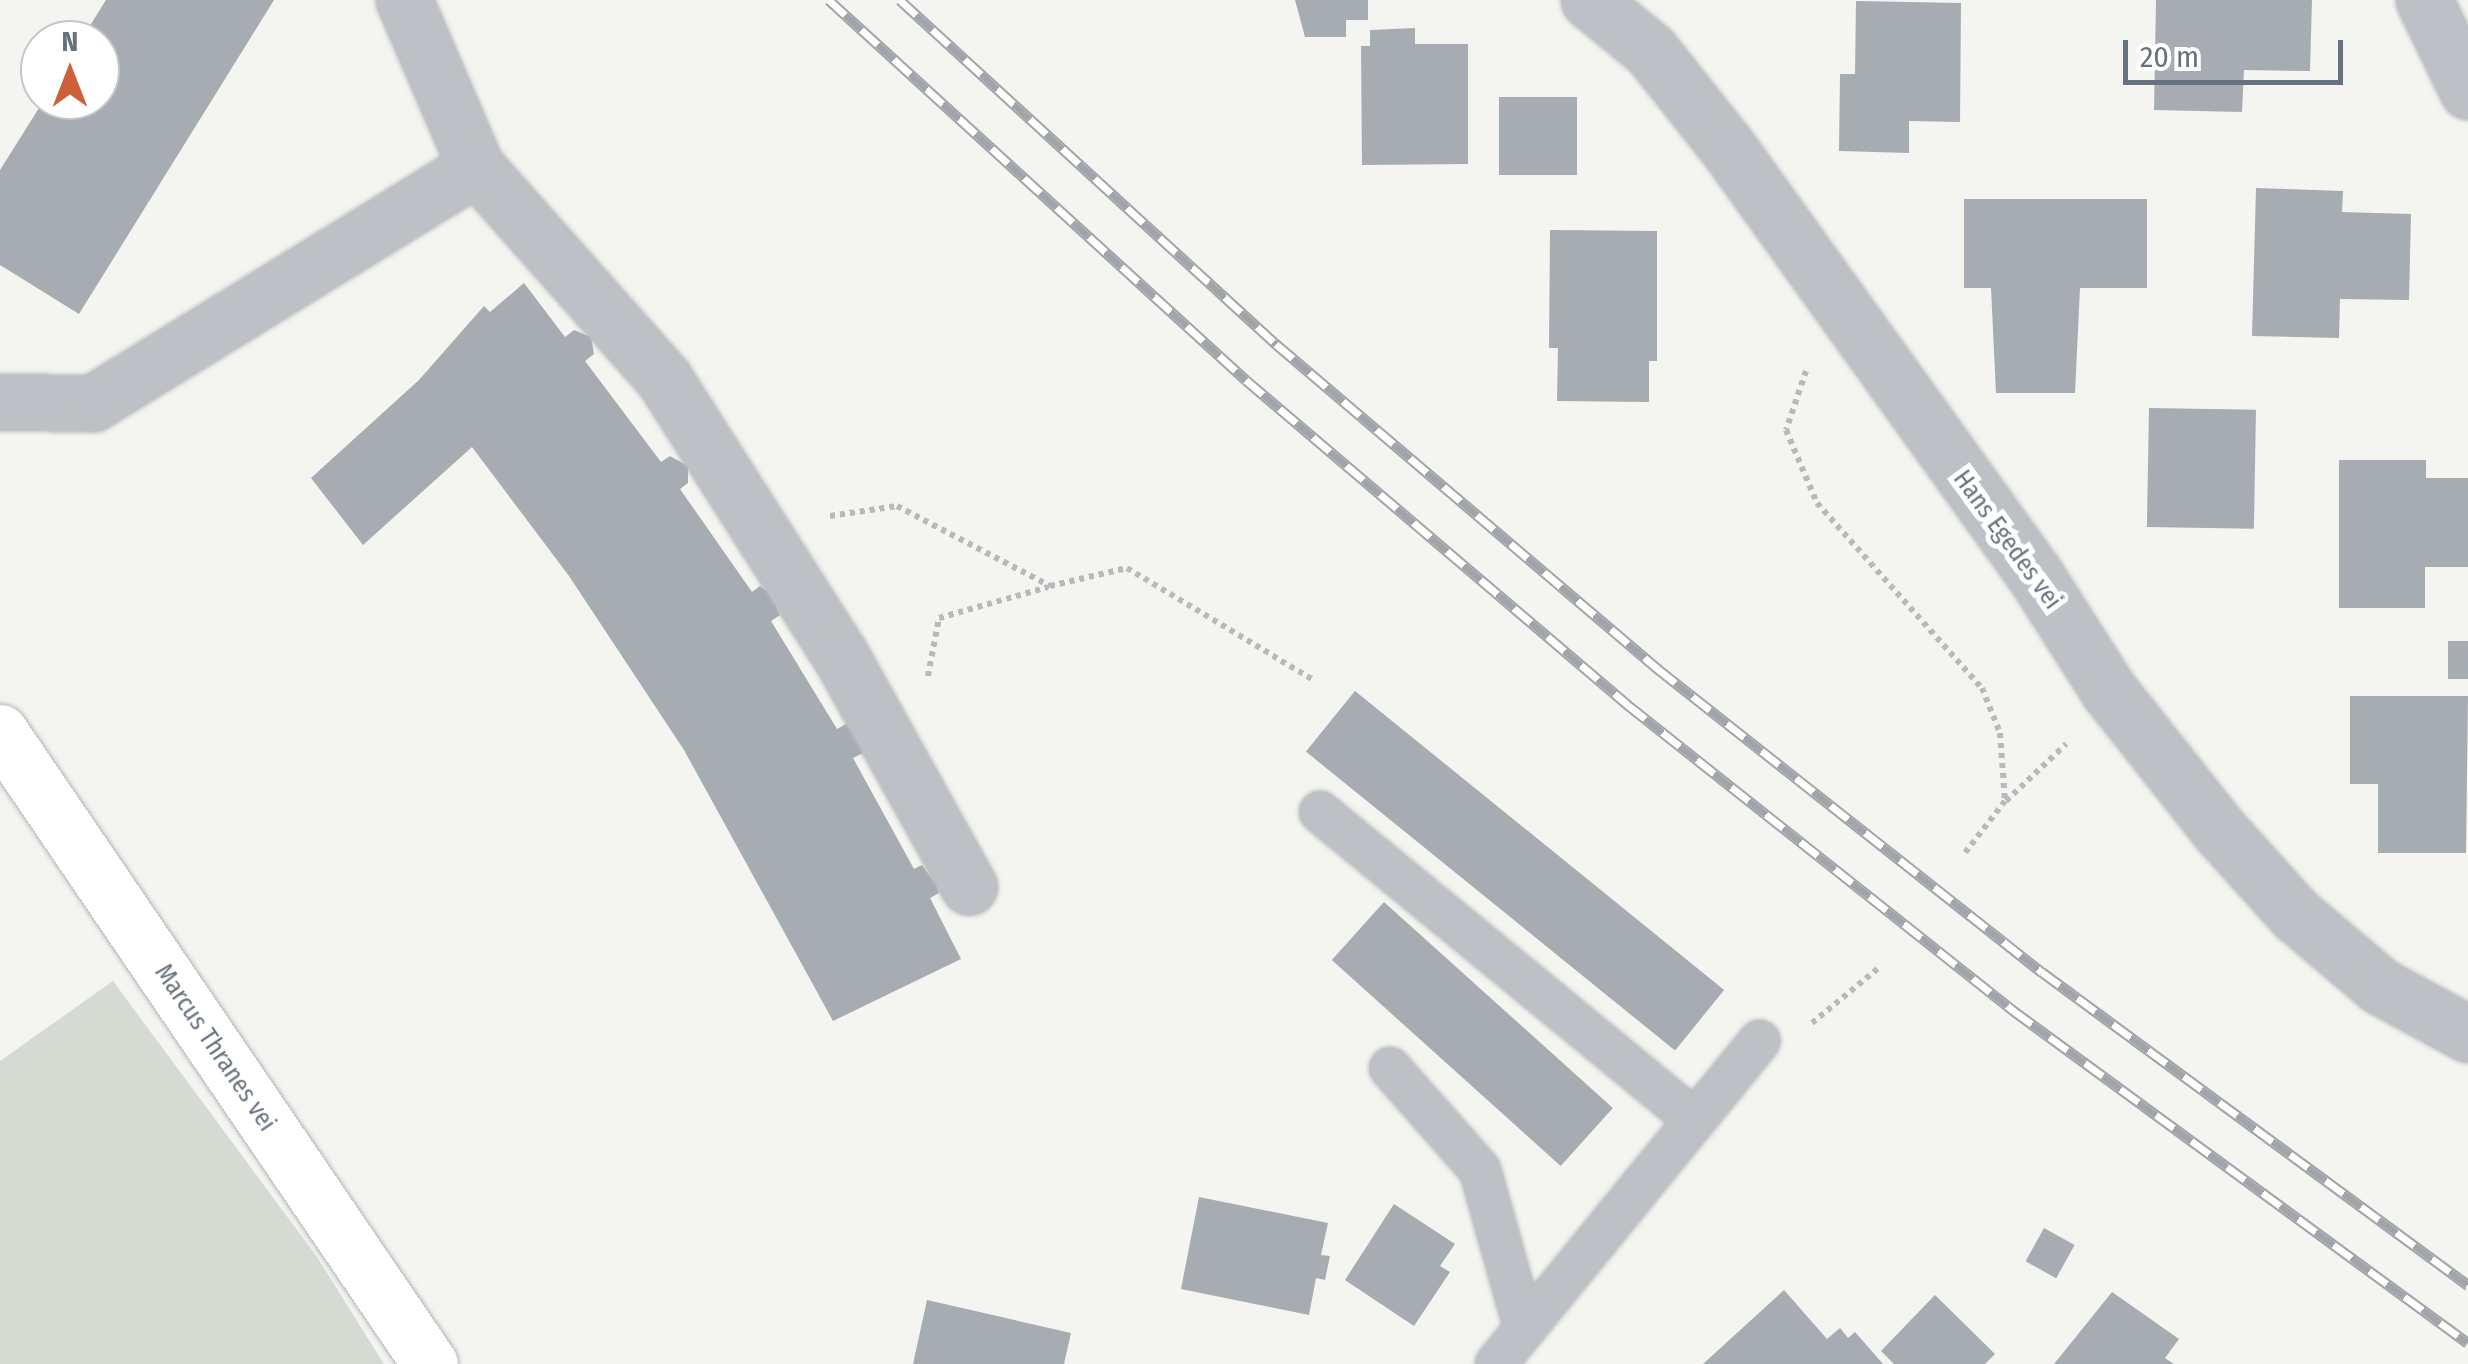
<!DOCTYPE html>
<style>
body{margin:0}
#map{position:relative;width:2468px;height:1364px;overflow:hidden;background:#f4f4f0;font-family:"Fira Sans Condensed",sans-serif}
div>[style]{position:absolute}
.green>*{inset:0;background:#d5dad2}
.building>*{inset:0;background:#a6acb2;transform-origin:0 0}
.path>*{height:6px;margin-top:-3px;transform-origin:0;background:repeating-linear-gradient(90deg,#b7b9bc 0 5px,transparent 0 10px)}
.roads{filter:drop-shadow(0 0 2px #b2b6ba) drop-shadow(0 0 2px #b2b6ba)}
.service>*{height:40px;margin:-20px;padding:0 20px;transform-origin:20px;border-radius:20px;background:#bdc0c4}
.minor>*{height:55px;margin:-27.5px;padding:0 27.5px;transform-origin:27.5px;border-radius:27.5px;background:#bdc0c4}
.secondary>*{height:55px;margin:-27.5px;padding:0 27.5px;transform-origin:27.5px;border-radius:27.5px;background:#fff}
.rail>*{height:11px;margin-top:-5.5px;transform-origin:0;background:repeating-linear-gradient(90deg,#fff 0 22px,#a1a5aa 0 44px);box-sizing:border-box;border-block:2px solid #a1a5aa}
span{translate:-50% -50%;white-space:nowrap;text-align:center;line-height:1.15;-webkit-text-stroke:10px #fff;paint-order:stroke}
.street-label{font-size:25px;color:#66727e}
.north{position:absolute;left:20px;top:20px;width:100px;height:100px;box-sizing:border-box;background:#fff;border:2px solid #c2c7cb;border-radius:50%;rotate:0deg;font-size:28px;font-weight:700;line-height:40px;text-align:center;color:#66727e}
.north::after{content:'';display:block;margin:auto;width:35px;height:45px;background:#cd6037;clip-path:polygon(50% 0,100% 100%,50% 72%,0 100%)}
.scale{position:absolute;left:2123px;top:40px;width:220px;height:45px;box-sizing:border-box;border:5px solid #66727e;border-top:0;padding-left:12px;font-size:30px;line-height:35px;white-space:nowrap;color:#66727e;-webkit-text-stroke:8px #fff;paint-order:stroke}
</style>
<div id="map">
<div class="green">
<div style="clip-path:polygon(113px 981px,317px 1257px,384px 1364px,0 1364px,0 1061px)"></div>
</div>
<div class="building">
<div style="clip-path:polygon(106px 0,274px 0,79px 314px,0 265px,0 170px,44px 100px,100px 100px,100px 40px,81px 40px)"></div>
<div style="clip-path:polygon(1295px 0,1368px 0,1368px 20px,1346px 20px,1346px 37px,1305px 37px)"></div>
<div style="clip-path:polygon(2156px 0,2312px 0,2310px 71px,2244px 70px,2242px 112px,2154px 110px)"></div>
<div style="clip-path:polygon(1856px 1px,1961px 3px,1960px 122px,1909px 121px,1909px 153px,1839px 151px,1840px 74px,1855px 74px)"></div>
<div style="clip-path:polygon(1415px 28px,1415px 44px,1468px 44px,1468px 164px,1362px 165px,1361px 46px,1370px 46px,1370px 30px)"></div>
<div style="left:1499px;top:97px;width:78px;height:78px"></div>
<div style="clip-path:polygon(2256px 188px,2343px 191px,2342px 212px,2411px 214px,2409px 300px,2340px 299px,2339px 338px,2252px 336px)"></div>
<div style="clip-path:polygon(1964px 199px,2147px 199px,2147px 288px,2080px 288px,2075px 393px,1996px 393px,1991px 288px,1964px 288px)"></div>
<div style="clip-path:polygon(1550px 230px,1657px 231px,1657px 361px,1649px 361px,1649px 402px,1557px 401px,1558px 348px,1549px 348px)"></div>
<div style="clip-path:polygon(524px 283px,565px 337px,574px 330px,591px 337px,594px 354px,585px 361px,661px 462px,670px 456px,688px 466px,688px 483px,680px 489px,752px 592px,760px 586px,771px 594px,780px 615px,771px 621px,837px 729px,846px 724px,853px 733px,863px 753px,853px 758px,914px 869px,922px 865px,936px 884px,939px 893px,930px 898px,961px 959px,833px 1021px,684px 750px,569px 576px,472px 447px,363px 545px,311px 478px,419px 380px,484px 306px,490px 312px)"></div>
<div style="left:2149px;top:408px;width:107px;height:119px;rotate:1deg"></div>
<div style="clip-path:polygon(2339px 460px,2426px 460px,2426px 478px,2468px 478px,2468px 567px,2425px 567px,2425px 608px,2339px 608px)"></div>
<div style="left:2468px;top:641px;width:38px;height:20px;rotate:90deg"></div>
<div style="left:1355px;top:691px;width:475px;height:78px;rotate:39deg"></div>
<div style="clip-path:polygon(2350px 696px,2468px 696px,2466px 853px,2378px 853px,2378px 784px,2350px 784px)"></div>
<div style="left:1384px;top:902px;width:308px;height:78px;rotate:42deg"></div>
<div style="clip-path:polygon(1199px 1197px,1328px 1223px,1321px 1255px,1330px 1256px,1325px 1280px,1316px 1278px,1309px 1315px,1181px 1289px)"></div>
<div style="clip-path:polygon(1394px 1204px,1455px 1244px,1440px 1266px,1450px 1272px,1414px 1326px,1345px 1280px)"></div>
<div style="left:2044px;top:1228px;width:35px;height:38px;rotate:29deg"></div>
<div style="clip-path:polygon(1784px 1290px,1827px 1339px,1840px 1328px,1848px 1338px,1855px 1332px,1883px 1364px,1703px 1364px)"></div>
<div style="clip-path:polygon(2112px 1292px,2179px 1339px,2165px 1358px,2174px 1364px,2054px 1364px)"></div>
<div style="clip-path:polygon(1935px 1295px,1995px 1354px,1985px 1364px,1894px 1364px,1881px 1351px)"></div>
<div style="clip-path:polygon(927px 1300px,1071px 1333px,1064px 1364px,913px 1364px)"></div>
</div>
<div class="path">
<div style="left:1806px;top:371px;width:62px;rotate:108.7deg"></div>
<div style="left:1786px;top:430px;width:79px;rotate:67deg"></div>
<div style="left:1817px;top:503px;width:248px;rotate:48.3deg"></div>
<div style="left:1982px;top:688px;width:48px;rotate:68.2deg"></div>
<div style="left:2000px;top:733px;width:68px;rotate:85.8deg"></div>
<div style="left:2005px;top:801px;width:67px;rotate:127.7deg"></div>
<div style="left:830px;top:516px;width:68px;rotate:-8.5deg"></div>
<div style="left:897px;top:506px;width:173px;rotate:27.6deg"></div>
<div style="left:1050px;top:586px;width:79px;rotate:-13.2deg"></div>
<div style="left:1127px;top:568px;width:219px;rotate:31deg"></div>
<div style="left:928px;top:676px;width:59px;rotate:-79.3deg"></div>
<div style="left:939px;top:618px;width:113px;rotate:-15.9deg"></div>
<div style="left:2006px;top:801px;width:83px;rotate:-43.5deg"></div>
<div style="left:1812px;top:1023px;width:89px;rotate:-39.6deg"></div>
</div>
<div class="roads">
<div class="service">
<div style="left:1320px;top:812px;width:482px;rotate:39.4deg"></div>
<div style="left:1390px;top:1068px;width:136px;rotate:48.6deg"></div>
<div style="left:1480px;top:1170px;width:163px;rotate:74.3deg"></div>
<div style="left:1496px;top:1364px;width:417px;rotate:-50.8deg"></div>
</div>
<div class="minor">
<div style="left:404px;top:0;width:182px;rotate:66.7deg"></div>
<div style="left:476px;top:167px;width:283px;rotate:48.4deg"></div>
<div style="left:664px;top:379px;width:327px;rotate:57.5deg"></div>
<div style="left:840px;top:655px;width:265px;rotate:60.9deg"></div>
<div style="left:1589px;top:0;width:80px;rotate:39.4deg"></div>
<div style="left:1651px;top:51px;width:124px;rotate:51.6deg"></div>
<div style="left:1728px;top:148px;width:526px;rotate:54.29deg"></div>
<div style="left:2035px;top:575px;width:138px;rotate:57.5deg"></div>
<div style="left:2109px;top:691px;width:179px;rotate:51.6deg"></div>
<div style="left:2220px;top:831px;width:112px;rotate:47.9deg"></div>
<div style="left:2295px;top:914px;width:111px;rotate:40.3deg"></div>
<div style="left:2380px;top:986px;width:100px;rotate:28.6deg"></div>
<div style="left:2424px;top:0;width:101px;rotate:64.2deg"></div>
<div style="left:0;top:402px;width:93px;rotate:0.6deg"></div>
<div style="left:93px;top:403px;width:450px;rotate:-31.6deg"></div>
</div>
<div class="secondary">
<div style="left:0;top:732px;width:764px;rotate:55.77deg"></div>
</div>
</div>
<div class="rail">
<div style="left:829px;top:0;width:564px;rotate:42.34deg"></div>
<div style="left:1246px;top:380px;width:502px;rotate:40.39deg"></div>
<div style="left:1628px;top:705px;width:493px;rotate:38.4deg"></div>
<div style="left:2014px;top:1011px;width:562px;rotate:36.18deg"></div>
<div style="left:900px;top:0;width:510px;rotate:42.46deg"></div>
<div style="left:1276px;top:344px;width:502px;rotate:40.39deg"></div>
<div style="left:1658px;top:669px;width:489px;rotate:38.3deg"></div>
<div style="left:2042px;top:972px;width:529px;rotate:36.31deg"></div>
</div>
<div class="street-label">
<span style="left:2007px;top:540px;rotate:54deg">Hans Egedes vei</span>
<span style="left:215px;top:1048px;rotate:56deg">Marcus Thranes vei</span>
</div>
<div class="north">N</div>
<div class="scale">20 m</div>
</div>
